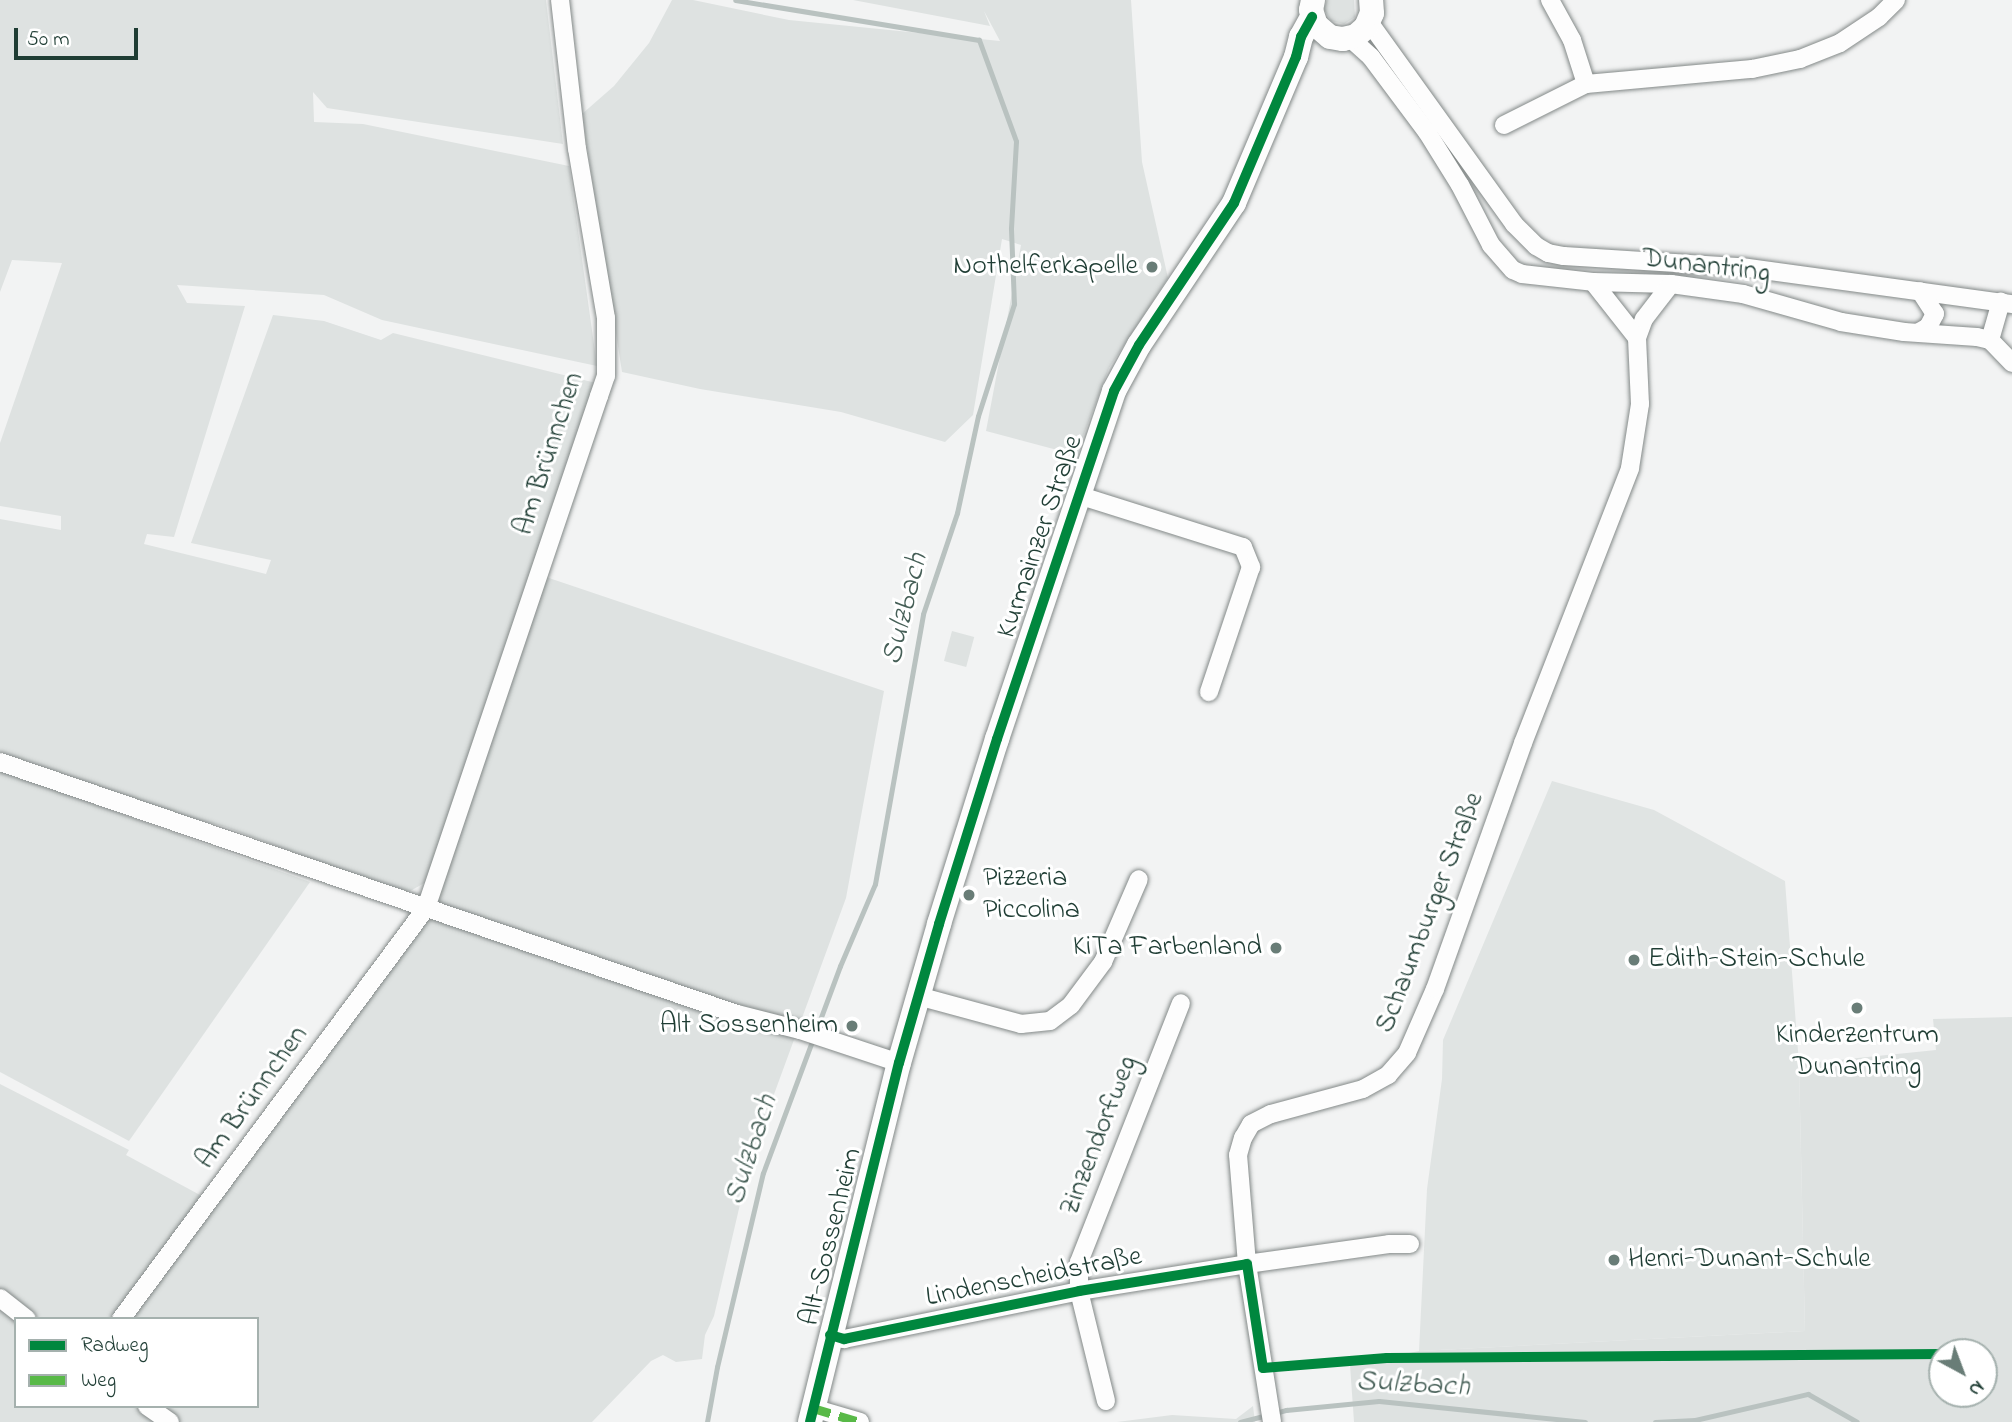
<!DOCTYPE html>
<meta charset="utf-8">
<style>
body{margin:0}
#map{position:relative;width:2012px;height:1422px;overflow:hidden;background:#f2f3f3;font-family:"Indie Flower",sans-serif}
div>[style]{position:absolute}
.built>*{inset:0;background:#e0e4e3}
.green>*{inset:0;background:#dee2e1;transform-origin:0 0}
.stream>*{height:5px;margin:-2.5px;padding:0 2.5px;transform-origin:2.5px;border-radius:2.5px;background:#b9c2c0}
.roads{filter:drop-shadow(0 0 2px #838988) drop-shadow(0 0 2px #838988)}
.street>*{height:18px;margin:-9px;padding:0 9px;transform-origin:9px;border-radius:9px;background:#fdfdfd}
.secondary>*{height:24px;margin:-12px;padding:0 12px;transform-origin:12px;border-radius:12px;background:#fdfdfd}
.quiet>*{height:9px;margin-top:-4.5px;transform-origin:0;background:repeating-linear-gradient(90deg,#58b947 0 18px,transparent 0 27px)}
.cycleway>*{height:10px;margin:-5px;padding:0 5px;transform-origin:5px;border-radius:5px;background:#00873e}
.dots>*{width:19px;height:19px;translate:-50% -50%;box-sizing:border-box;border:4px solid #fff;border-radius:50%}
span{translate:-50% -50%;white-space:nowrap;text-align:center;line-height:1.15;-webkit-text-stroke:6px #fff;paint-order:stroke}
.poi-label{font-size:28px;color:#1f3d34}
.right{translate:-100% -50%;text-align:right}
.left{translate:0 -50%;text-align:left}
.street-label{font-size:28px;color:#1f3d34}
.water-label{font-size:30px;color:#465f57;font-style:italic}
.legend{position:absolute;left:14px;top:1317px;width:245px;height:91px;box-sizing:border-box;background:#fff;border:2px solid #a5b1ae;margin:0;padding:9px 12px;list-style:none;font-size:21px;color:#1f3d34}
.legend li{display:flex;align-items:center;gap:14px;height:35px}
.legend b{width:35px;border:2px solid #a5b1ae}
.north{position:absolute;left:1928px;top:1338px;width:70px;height:70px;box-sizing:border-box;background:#fff;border:2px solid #a5b1ae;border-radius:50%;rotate:139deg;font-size:19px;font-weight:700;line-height:28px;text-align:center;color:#1f3d34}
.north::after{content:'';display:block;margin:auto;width:24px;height:32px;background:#697d77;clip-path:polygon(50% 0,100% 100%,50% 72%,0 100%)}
.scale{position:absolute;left:14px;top:28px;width:124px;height:32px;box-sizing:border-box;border:4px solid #1f3d34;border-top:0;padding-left:9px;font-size:21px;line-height:24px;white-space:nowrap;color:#1f3d34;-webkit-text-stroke:5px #fff;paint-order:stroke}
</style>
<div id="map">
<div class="built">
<div style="clip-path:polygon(1552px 781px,1654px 810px,1785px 881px,1799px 1064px,1805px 1331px,1419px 1351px,1427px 1189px,1442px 1079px,1443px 1040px)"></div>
</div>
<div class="green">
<div style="clip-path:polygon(0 0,546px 0,563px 144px,327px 108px,313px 92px,314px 122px,363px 124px,569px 166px,597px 366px,382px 320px,324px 295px,177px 285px,187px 303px,245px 306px,174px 537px,147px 534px,144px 544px,266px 574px,271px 560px,191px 543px,273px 315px,324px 321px,381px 340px,393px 333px,596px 383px,426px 882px,405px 894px,226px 827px,187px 817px,0 752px,0 519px,61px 530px,61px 516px,0 506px,0 443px,62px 263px,12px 260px,0 292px)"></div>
<div style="clip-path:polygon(672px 0,693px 0,789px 20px,1000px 41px,984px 11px,990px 26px,853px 0,1131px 0,1142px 162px,1168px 278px,1109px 368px,1076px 455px,986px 431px,1021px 245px,1002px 239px,973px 415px,945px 442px,841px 412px,700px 389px,622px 372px,582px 114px,614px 86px,649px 43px)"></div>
<div style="clip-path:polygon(1327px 0,1354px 0,1355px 17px,1344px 24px,1331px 21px,1324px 9px)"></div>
<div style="clip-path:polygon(546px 577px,884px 691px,846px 898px,751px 1157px,714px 1316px,705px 1335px,702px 1359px,676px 1362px,663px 1355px,651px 1361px,592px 1422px,0 1422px,0 1308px,16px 1321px,16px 1406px,257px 1406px,257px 1319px,130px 1319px,429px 919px,506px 686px)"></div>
<div style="left:952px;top:631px;width:23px;height:31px;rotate:15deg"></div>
<div style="clip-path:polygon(0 770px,310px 882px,129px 1141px,0 1072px)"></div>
<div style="clip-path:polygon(evenodd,2012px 1017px,2012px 1422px,1354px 1422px,1350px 1365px,1419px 1351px,1805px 1331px,1799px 1064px,1936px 1050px,1933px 1019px,2012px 1017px,1942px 1352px,1984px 1352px,1984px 1394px,1942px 1394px,1942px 1352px)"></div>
<div style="clip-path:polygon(0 1084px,129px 1150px,126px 1155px,200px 1195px,199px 1209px,115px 1319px,40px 1319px,17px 1301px,0 1298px)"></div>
<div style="clip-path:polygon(1253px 1406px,1255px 1422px,1117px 1422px,1172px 1415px,1236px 1419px)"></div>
</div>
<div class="stream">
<div style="left:707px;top:1422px;width:56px;rotate:-79.7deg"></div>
<div style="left:717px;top:1367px;width:199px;rotate:-76.7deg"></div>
<div style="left:763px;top:1173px;width:221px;rotate:-69.6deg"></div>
<div style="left:840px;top:966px;width:89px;rotate:-66.9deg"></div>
<div style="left:875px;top:884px;width:274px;rotate:-79.9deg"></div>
<div style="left:923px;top:614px;width:107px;rotate:-71.4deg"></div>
<div style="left:957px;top:513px;width:99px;rotate:-77.8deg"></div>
<div style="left:978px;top:416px;width:118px;rotate:-72.2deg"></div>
<div style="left:1014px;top:304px;width:76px;rotate:-92.3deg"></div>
<div style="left:1011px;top:228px;width:87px;rotate:-86.7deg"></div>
<div style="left:1016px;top:141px;width:108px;rotate:-110.1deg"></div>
<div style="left:979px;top:40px;width:247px;rotate:-170.7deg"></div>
<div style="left:1240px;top:1422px;width:48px;rotate:-14.6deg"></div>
<div style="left:1286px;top:1410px;width:93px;rotate:-5.5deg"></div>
<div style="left:1379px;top:1401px;width:207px;rotate:5.8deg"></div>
<div style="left:1655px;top:1422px;width:40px;rotate:-2.9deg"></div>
<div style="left:1695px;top:1420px;width:116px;rotate:-13deg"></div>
<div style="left:1808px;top:1394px;width:56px;rotate:29.7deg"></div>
</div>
<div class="roads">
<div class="street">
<div style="left:1550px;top:0;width:46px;rotate:61.2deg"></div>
<div style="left:1572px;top:40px;width:46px;rotate:72.3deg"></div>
<div style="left:1586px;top:84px;width:167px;rotate:-5.2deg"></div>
<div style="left:1752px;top:69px;width:49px;rotate:-11.8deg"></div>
<div style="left:1800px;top:59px;width:43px;rotate:-21.8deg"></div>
<div style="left:1840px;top:43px;width:47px;rotate:-33.7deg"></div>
<div style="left:1879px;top:17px;width:24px;rotate:-45deg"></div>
<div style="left:1369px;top:22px;width:249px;rotate:54.3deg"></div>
<div style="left:1514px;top:224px;width:31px;rotate:45deg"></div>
<div style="left:1536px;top:246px;width:14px;rotate:30deg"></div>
<div style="left:1548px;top:253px;width:16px;rotate:11deg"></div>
<div style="left:1564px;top:256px;width:177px;rotate:3.6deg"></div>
<div style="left:1741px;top:267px;width:274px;rotate:7.8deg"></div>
<div style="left:1350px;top:38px;width:28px;rotate:42deg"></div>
<div style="left:1371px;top:57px;width:94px;rotate:53.3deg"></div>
<div style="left:1427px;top:132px;width:62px;rotate:58.1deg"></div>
<div style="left:1460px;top:185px;width:68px;rotate:62.7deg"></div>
<div style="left:1491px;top:245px;width:33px;rotate:49deg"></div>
<div style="left:1513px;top:270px;width:10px;rotate:24deg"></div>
<div style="left:1522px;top:274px;width:71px;rotate:6.4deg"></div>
<div style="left:1593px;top:282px;width:78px;rotate:1.5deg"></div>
<div style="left:1671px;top:284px;width:73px;rotate:7.9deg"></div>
<div style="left:1743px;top:294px;width:102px;rotate:15.9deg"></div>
<div style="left:1841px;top:322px;width:64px;rotate:9deg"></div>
<div style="left:1904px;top:332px;width:73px;rotate:3.9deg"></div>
<div style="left:1977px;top:337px;width:13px;rotate:13deg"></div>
<div style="left:1990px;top:340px;width:32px;rotate:46deg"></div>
<div style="left:1504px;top:125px;width:92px;rotate:-26.6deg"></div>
<div style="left:1593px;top:282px;width:71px;rotate:51.8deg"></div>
<div style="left:1919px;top:332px;width:10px;rotate:-29deg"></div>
<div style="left:1928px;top:327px;width:15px;rotate:-62deg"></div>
<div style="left:1935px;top:314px;width:27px;rotate:-123deg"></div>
<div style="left:1990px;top:340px;width:40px;rotate:-74deg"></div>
<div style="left:1078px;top:495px;width:173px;rotate:17.5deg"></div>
<div style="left:1243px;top:547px;width:22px;rotate:68deg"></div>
<div style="left:1251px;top:567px;width:132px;rotate:108.6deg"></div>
<div style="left:0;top:762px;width:779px;rotate:18.88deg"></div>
<div style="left:737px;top:1014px;width:65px;rotate:14.3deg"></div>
<div style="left:800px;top:1030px;width:104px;rotate:18.4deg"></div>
<div style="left:918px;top:996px;width:107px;rotate:15.2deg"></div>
<div style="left:1021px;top:1024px;width:29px;rotate:-6deg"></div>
<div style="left:1050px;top:1021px;width:26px;rotate:-37deg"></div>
<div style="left:1071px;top:1005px;width:54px;rotate:-53.3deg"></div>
<div style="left:1103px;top:962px;width:90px;rotate:-66.6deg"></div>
<div style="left:0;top:1298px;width:34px;rotate:38deg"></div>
<div style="left:121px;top:1319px;width:512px;rotate:-53.42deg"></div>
<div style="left:426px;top:908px;width:540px;rotate:-71.33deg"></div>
<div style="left:599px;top:396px;width:21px;rotate:-71deg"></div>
<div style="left:606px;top:376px;width:58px;rotate:-90deg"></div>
<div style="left:606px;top:318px;width:171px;rotate:-99.7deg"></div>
<div style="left:577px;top:149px;width:150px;rotate:-96.5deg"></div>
<div style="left:830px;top:1335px;width:15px;rotate:16deg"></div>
<div style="left:844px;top:1339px;width:240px;rotate:-11.5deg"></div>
<div style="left:1079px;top:1291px;width:170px;rotate:-9.1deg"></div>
<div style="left:1247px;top:1264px;width:143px;rotate:-8deg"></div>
<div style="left:1389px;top:1244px;width:21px"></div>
<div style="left:1106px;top:1401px;width:113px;rotate:-103.8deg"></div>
<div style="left:1079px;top:1291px;width:29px;rotate:-90deg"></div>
<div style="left:1079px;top:1262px;width:278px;rotate:-68.5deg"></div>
<div style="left:147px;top:1406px;width:28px;rotate:35deg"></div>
<div style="left:813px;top:1408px;width:49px;rotate:16.6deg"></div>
<div style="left:1272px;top:1422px;width:160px;rotate:-99deg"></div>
<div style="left:1247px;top:1264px;width:109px;rotate:-94.7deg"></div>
<div style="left:1238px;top:1155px;width:18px;rotate:-74deg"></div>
<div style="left:1243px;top:1138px;width:16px;rotate:-60deg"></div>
<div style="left:1251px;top:1124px;width:22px;rotate:-27deg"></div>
<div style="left:1271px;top:1114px;width:95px;rotate:-15.2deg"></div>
<div style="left:1363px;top:1089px;width:29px;rotate:-29deg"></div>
<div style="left:1388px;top:1075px;width:29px;rotate:-49deg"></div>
<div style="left:1407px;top:1053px;width:70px;rotate:-66.4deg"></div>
<div style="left:1435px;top:989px;width:261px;rotate:-70.3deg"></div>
<div style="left:1523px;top:743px;width:295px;rotate:-68.7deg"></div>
<div style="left:1630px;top:468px;width:65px;rotate:-81.1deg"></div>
<div style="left:1640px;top:404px;width:66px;rotate:-92.6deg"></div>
<div style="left:1637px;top:338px;width:20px;rotate:-70deg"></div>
<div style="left:1644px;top:319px;width:44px;rotate:-52.4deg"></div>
</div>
<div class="secondary">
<div style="left:1313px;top:0;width:10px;rotate:101deg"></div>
<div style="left:1311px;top:10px;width:16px;rotate:72deg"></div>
<div style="left:1316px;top:25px;width:18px;rotate:41deg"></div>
<div style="left:1330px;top:37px;width:13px;rotate:9deg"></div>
<div style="left:1343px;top:39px;width:13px;rotate:-13deg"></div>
<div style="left:1356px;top:36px;width:13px;rotate:-42deg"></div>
<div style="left:1366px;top:27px;width:15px;rotate:-67deg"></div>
<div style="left:1372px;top:13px;width:13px;rotate:-94deg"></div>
<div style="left:810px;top:1422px;width:370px;rotate:-76.1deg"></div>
<div style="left:899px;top:1063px;width:145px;rotate:-73.9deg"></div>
<div style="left:939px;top:924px;width:194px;rotate:-72.6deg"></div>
<div style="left:997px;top:739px;width:367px;rotate:-71.4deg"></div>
<div style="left:1114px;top:391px;width:52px;rotate:-61.5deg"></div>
<div style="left:1139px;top:345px;width:171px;rotate:-56.2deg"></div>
<div style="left:1234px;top:203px;width:159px;rotate:-67deg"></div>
<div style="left:1296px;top:57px;width:21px;rotate:-76deg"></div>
<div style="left:1301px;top:37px;width:23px;rotate:-61deg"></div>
</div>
</div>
<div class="quiet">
<div style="left:813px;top:1408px;width:49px;rotate:16.6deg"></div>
</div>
<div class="cycleway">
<div style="left:830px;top:1335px;width:15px;rotate:16deg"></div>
<div style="left:844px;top:1339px;width:240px;rotate:-11.5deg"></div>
<div style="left:1079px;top:1291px;width:170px;rotate:-9.1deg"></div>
<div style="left:1247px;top:1264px;width:105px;rotate:81.3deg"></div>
<div style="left:1263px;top:1368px;width:124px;rotate:-4.6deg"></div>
<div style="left:1387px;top:1358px;width:555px;rotate:-0.41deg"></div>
<div style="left:810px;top:1422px;width:370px;rotate:-76.1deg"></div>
<div style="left:899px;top:1063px;width:145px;rotate:-73.9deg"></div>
<div style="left:939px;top:924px;width:194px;rotate:-72.6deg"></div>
<div style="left:997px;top:739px;width:367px;rotate:-71.4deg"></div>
<div style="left:1114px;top:391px;width:52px;rotate:-61.5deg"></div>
<div style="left:1139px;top:345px;width:171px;rotate:-56.2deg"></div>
<div style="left:1234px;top:203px;width:159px;rotate:-67deg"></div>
<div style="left:1296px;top:57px;width:21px;rotate:-76deg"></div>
<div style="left:1301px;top:37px;width:23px;rotate:-61deg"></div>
</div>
<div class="dots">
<div style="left:1152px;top:267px;background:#697d77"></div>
<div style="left:969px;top:895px;background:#697d77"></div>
<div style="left:1276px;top:948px;background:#697d77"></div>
<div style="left:1634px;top:960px;background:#697d77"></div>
<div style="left:1857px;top:1008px;background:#697d77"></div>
<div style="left:852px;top:1026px;background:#697d77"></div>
<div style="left:1614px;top:1260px;background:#697d77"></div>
</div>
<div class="poi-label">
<span class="right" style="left:1138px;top:267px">Nothelferkapelle</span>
<span class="left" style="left:983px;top:895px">Pizzeria<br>Piccolina</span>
<span class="right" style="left:1262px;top:948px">KiTa Farbenland</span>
<span class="left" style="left:1648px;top:960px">Edith-Stein-Schule</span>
<span class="right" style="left:838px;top:1026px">Alt Sossenheim</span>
<span style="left:1857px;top:1052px">Kinderzentrum<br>Dunantring</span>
<span class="left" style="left:1628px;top:1260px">Henri-Dunant-Schule</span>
</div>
<div class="street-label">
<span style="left:1706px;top:267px;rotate:7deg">Dunantring</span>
<span style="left:550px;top:454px;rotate:-72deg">Am Brünnchen</span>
<span style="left:1041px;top:537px;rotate:-71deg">Kurmainzer Straße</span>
<span style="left:1431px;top:913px;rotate:-69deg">Schaumburger Straße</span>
<span style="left:253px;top:1098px;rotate:-54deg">Am Brünnchen</span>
<span style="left:1100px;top:1136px;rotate:-69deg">Zinzendorfweg</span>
<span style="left:832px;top:1237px;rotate:-76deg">Alt-Sossenheim</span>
<span style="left:1034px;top:1278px;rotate:-11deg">Lindenscheidstraße</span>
</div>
<div class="water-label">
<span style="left:906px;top:609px;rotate:-76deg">Sulzbach</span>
<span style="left:752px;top:1150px;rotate:-72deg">Sulzbach</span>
<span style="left:1413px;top:1385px;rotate:3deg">Sulzbach</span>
</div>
<ul class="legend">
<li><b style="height:9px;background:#00873e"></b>Radweg</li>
<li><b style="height:9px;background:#58b947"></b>Weg</li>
</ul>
<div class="north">N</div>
<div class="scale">50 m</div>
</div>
